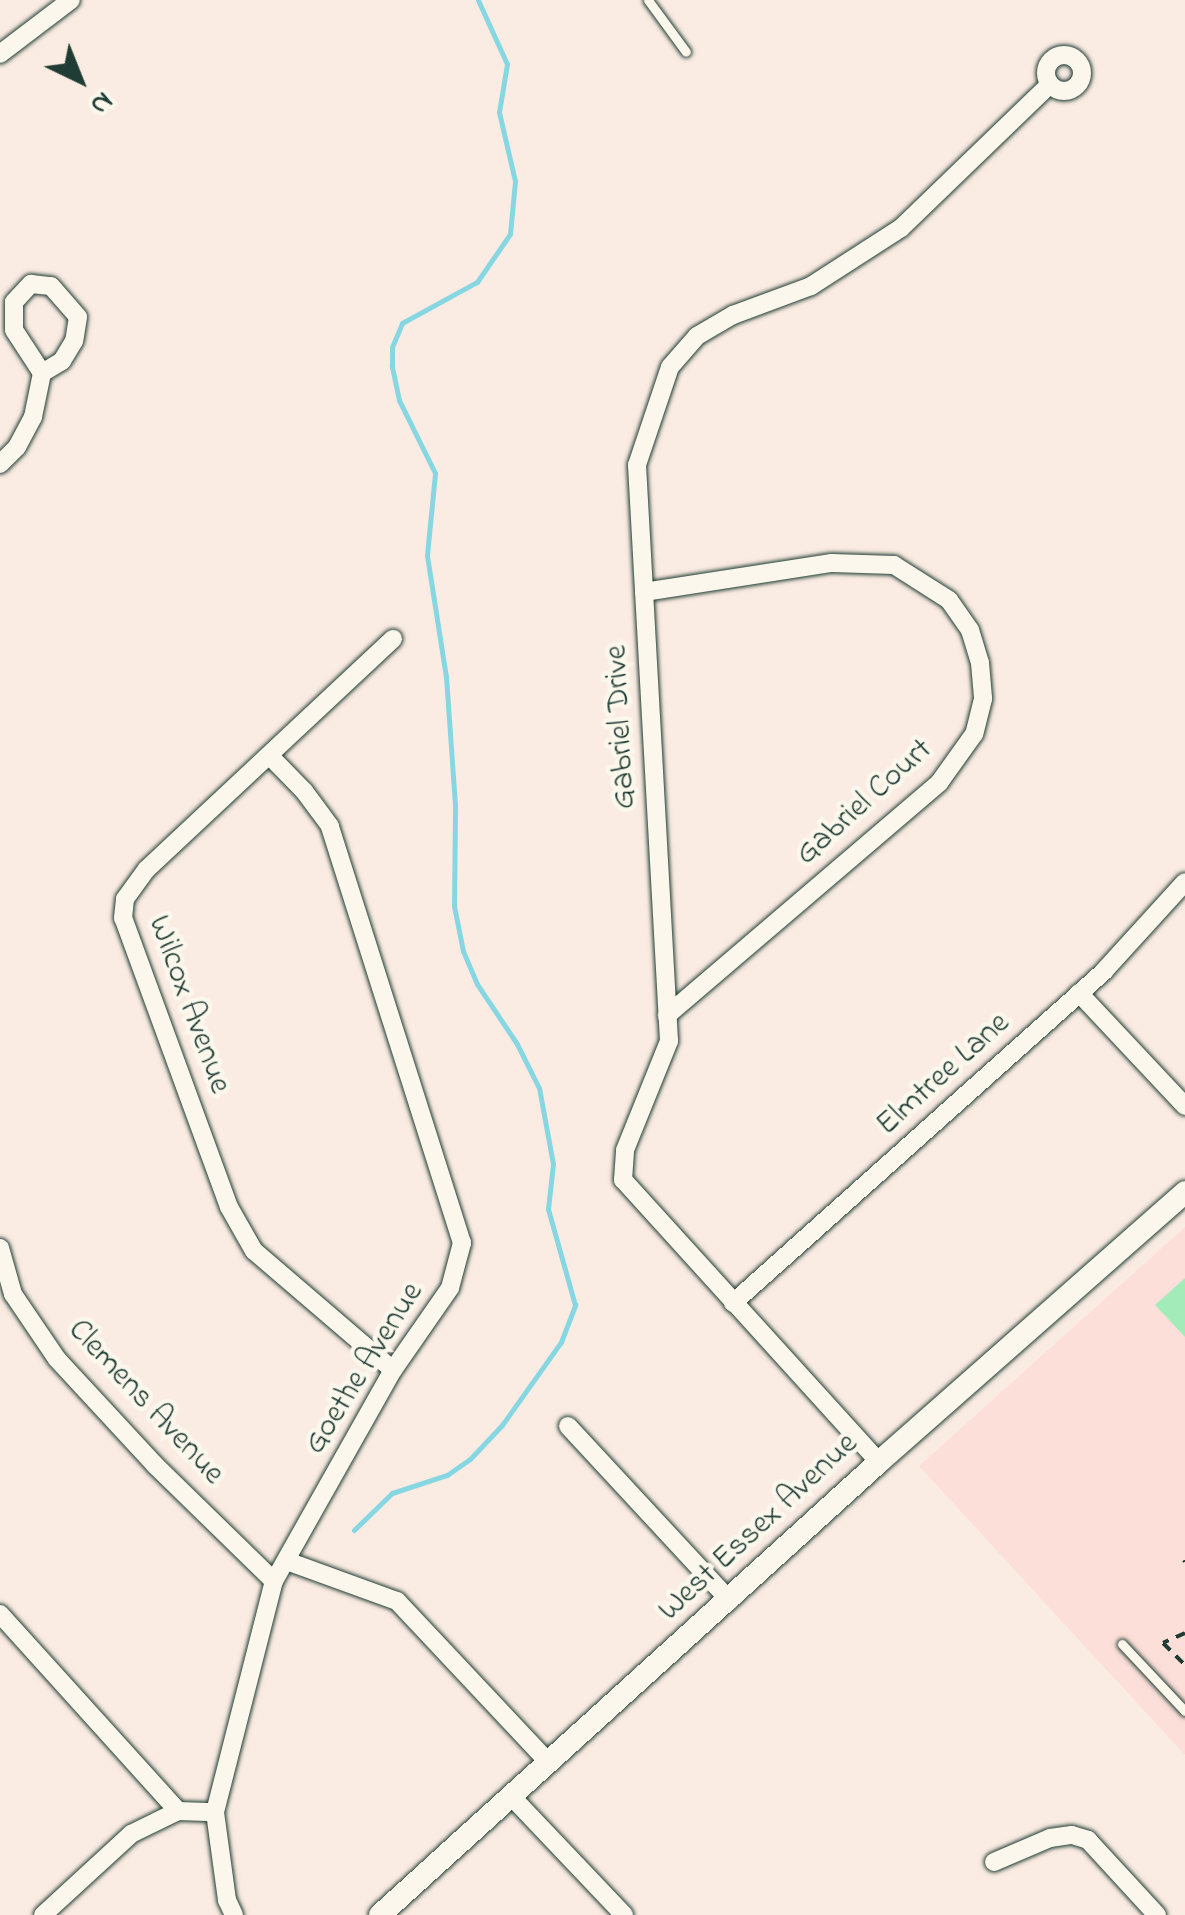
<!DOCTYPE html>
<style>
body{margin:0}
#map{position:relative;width:1185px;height:1915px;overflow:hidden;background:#fbece3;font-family:"Indie Flower",sans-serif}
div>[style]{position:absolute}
.built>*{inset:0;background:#fcdfd8}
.green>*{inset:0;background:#a3ecba}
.stream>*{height:5px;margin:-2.5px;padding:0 2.5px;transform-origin:2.5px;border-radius:2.5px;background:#87d7e3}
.path>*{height:4px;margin-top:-2px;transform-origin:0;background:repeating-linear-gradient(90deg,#1f3d34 0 10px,transparent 0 18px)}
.roads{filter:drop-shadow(0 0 2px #1f3d34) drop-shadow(0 0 2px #1f3d34)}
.service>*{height:9px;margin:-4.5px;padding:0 4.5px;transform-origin:4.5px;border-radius:4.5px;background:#fbf7ec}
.minor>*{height:18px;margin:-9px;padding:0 9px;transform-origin:9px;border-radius:9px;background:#fbf7ec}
.minor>.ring{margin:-9px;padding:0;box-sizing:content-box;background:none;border:18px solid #fbf7ec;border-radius:50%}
.tertiary>*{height:22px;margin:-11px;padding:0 11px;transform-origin:11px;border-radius:11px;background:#fbf7ec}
span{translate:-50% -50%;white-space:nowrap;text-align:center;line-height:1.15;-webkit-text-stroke:9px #fbf7ec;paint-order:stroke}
.street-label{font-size:32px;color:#1f3d34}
.north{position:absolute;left:30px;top:30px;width:100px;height:100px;-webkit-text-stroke:8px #fbf7ec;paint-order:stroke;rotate:137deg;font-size:28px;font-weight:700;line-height:40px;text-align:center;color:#1f3d34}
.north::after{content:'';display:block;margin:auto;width:35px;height:45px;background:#1f3d34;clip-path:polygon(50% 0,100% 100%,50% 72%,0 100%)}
</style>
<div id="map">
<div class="built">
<div style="clip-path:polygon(1185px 1227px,1185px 1755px,919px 1466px)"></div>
</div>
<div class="green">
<div style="clip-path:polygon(1185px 1278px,1185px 1337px,1155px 1305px)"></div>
</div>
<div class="stream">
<div style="left:354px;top:1530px;width:53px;rotate:-44.2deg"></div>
<div style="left:392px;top:1493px;width:58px;rotate:-18.1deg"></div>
<div style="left:447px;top:1475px;width:28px;rotate:-35deg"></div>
<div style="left:470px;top:1459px;width:47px;rotate:-46.7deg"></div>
<div style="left:502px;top:1425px;width:102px;rotate:-54.6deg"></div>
<div style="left:561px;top:1342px;width:40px;rotate:-69deg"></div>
<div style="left:575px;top:1305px;width:100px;rotate:-105.7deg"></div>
<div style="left:548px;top:1209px;width:45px;rotate:-83.7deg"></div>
<div style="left:553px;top:1164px;width:77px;rotate:-100.4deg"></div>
<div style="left:539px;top:1088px;width:49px;rotate:-116.6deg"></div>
<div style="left:517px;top:1044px;width:72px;rotate:-123.7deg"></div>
<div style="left:477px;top:984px;width:36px;rotate:-113deg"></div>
<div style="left:463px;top:951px;width:46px;rotate:-101.3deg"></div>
<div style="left:454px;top:906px;width:101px;rotate:-89.4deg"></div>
<div style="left:455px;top:805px;width:128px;rotate:-94deg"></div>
<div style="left:446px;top:677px;width:123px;rotate:-98.9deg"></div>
<div style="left:427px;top:555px;width:82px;rotate:-84.4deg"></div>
<div style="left:435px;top:473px;width:81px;rotate:-116.3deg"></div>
<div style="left:399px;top:400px;width:35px;rotate:-102deg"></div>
<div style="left:392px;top:366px;width:19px;rotate:-90deg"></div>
<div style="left:392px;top:347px;width:26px;rotate:-67deg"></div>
<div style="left:402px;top:323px;width:85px;rotate:-28.7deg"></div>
<div style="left:477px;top:282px;width:58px;rotate:-55.5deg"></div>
<div style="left:510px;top:234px;width:53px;rotate:-84.6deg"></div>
<div style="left:515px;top:181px;width:71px;rotate:-103.1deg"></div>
<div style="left:499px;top:112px;width:49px;rotate:-80.5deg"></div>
<div style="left:507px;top:64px;width:70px;rotate:-114.4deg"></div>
</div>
<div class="path">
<div style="left:1184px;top:1560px;width:2px;rotate:63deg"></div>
<div style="left:1185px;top:1633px;width:24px;rotate:156deg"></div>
<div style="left:1163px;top:1643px;width:31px;rotate:45deg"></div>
</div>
<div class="roads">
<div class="service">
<div style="left:648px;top:0;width:64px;rotate:53.8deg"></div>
<div style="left:1122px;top:1644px;width:92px;rotate:46.8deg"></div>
</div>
<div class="minor">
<div style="left:0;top:54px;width:89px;rotate:-37.3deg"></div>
<div class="ring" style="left:1046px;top:55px;width:18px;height:18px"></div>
<div style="left:31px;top:284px;width:20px;rotate:6deg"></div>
<div style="left:51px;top:286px;width:41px;rotate:48.9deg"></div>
<div style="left:78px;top:317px;width:24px;rotate:99deg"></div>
<div style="left:74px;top:341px;width:23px;rotate:121deg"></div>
<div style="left:62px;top:361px;width:23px;rotate:149deg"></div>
<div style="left:42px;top:373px;width:51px;rotate:-123.1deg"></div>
<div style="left:14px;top:330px;width:28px;rotate:-90deg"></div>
<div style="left:14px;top:302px;width:25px;rotate:-47deg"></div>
<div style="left:0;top:464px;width:24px;rotate:-45deg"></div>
<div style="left:17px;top:447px;width:34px;rotate:-62deg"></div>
<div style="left:33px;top:417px;width:45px;rotate:-78.4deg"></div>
<div style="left:644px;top:592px;width:190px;rotate:-8.8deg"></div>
<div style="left:832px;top:563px;width:62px;rotate:1.8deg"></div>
<div style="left:894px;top:565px;width:65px;rotate:32.5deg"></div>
<div style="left:949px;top:600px;width:37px;rotate:55deg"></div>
<div style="left:970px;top:630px;width:34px;rotate:73deg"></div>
<div style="left:980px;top:663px;width:36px;rotate:85deg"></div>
<div style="left:983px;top:699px;width:36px;rotate:104deg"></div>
<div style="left:974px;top:734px;width:60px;rotate:125.5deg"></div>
<div style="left:939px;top:783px;width:358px;rotate:139.5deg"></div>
<div style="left:1079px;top:993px;width:155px;rotate:46.8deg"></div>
<div style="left:0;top:1248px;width:48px;rotate:74.2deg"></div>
<div style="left:13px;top:1294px;width:78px;rotate:55.9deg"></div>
<div style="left:57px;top:1359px;width:144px;rotate:47.2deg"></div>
<div style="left:155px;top:1465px;width:166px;rotate:44.3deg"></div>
<div style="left:733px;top:1303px;width:498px;rotate:-41.8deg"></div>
<div style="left:1104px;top:971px;width:120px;rotate:-47.7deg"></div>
<div style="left:393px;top:1370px;width:183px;rotate:-139.4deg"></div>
<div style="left:254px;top:1251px;width:51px;rotate:-119.6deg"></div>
<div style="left:229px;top:1207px;width:308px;rotate:-110.1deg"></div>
<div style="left:123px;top:918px;width:19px;rotate:-84deg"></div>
<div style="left:125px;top:899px;width:37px;rotate:-54deg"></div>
<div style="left:147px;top:869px;width:337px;rotate:-43.1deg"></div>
<div style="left:568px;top:1426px;width:238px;rotate:47.2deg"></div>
<div style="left:879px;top:1462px;width:381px;rotate:-132.2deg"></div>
<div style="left:623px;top:1180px;width:30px;rotate:-86deg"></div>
<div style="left:625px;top:1150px;width:118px;rotate:-68deg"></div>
<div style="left:669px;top:1041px;width:577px;rotate:-93.18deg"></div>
<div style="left:637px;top:465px;width:103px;rotate:-71.4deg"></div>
<div style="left:670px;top:367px;width:41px;rotate:-48.9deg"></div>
<div style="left:697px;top:336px;width:42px;rotate:-30.3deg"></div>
<div style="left:733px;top:315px;width:83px;rotate:-20.4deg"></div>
<div style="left:811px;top:286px;width:107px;rotate:-32.8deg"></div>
<div style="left:901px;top:228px;width:207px;rotate:-44deg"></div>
<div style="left:287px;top:1561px;width:117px;rotate:20deg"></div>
<div style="left:397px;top:1601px;width:222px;rotate:46.8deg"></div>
<div style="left:0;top:1614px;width:266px;rotate:47.9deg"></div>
<div style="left:512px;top:1797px;width:163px;rotate:46.5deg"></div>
<div style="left:994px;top:1862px;width:61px;rotate:-23.2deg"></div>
<div style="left:1050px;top:1838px;width:22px;rotate:-8deg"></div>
<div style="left:1072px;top:1835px;width:17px;rotate:17deg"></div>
<div style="left:1088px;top:1840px;width:102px;rotate:47.4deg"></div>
<div style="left:43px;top:1915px;width:120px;rotate:-42.6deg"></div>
<div style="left:131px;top:1834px;width:52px;rotate:-26.1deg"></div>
<div style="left:178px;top:1811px;width:37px;rotate:2deg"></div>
<div style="left:234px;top:1915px;width:17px;rotate:-115deg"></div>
<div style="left:227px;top:1900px;width:89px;rotate:-97.8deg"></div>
<div style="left:215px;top:1812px;width:238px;rotate:-75.7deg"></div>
<div style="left:274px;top:1581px;width:242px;rotate:-60.6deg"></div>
<div style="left:393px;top:1370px;width:100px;rotate:-55.2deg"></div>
<div style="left:450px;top:1288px;width:47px;rotate:-75.1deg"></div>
<div style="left:462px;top:1243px;width:437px;rotate:-107.6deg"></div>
<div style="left:330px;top:826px;width:44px;rotate:-126.6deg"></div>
<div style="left:304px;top:791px;width:50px;rotate:-134.2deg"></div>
</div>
<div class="tertiary">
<div style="left:380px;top:1915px;width:674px;rotate:-42.23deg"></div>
<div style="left:879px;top:1462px;width:408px;rotate:-41.4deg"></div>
</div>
</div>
<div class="street-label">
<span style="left:622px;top:727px;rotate:-93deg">Gabriel Drive</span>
<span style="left:865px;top:803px;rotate:-42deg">Gabriel Court</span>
<span style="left:188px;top:1005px;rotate:70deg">Wilcox Avenue</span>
<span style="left:944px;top:1075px;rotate:-42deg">Elmtree Lane</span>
<span style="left:365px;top:1369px;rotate:-58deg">Goethe Avenue</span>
<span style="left:145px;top:1403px;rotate:47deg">Clemens Avenue</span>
<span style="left:759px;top:1528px;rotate:-43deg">West Essex Avenue</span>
</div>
<div class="north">N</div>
</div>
